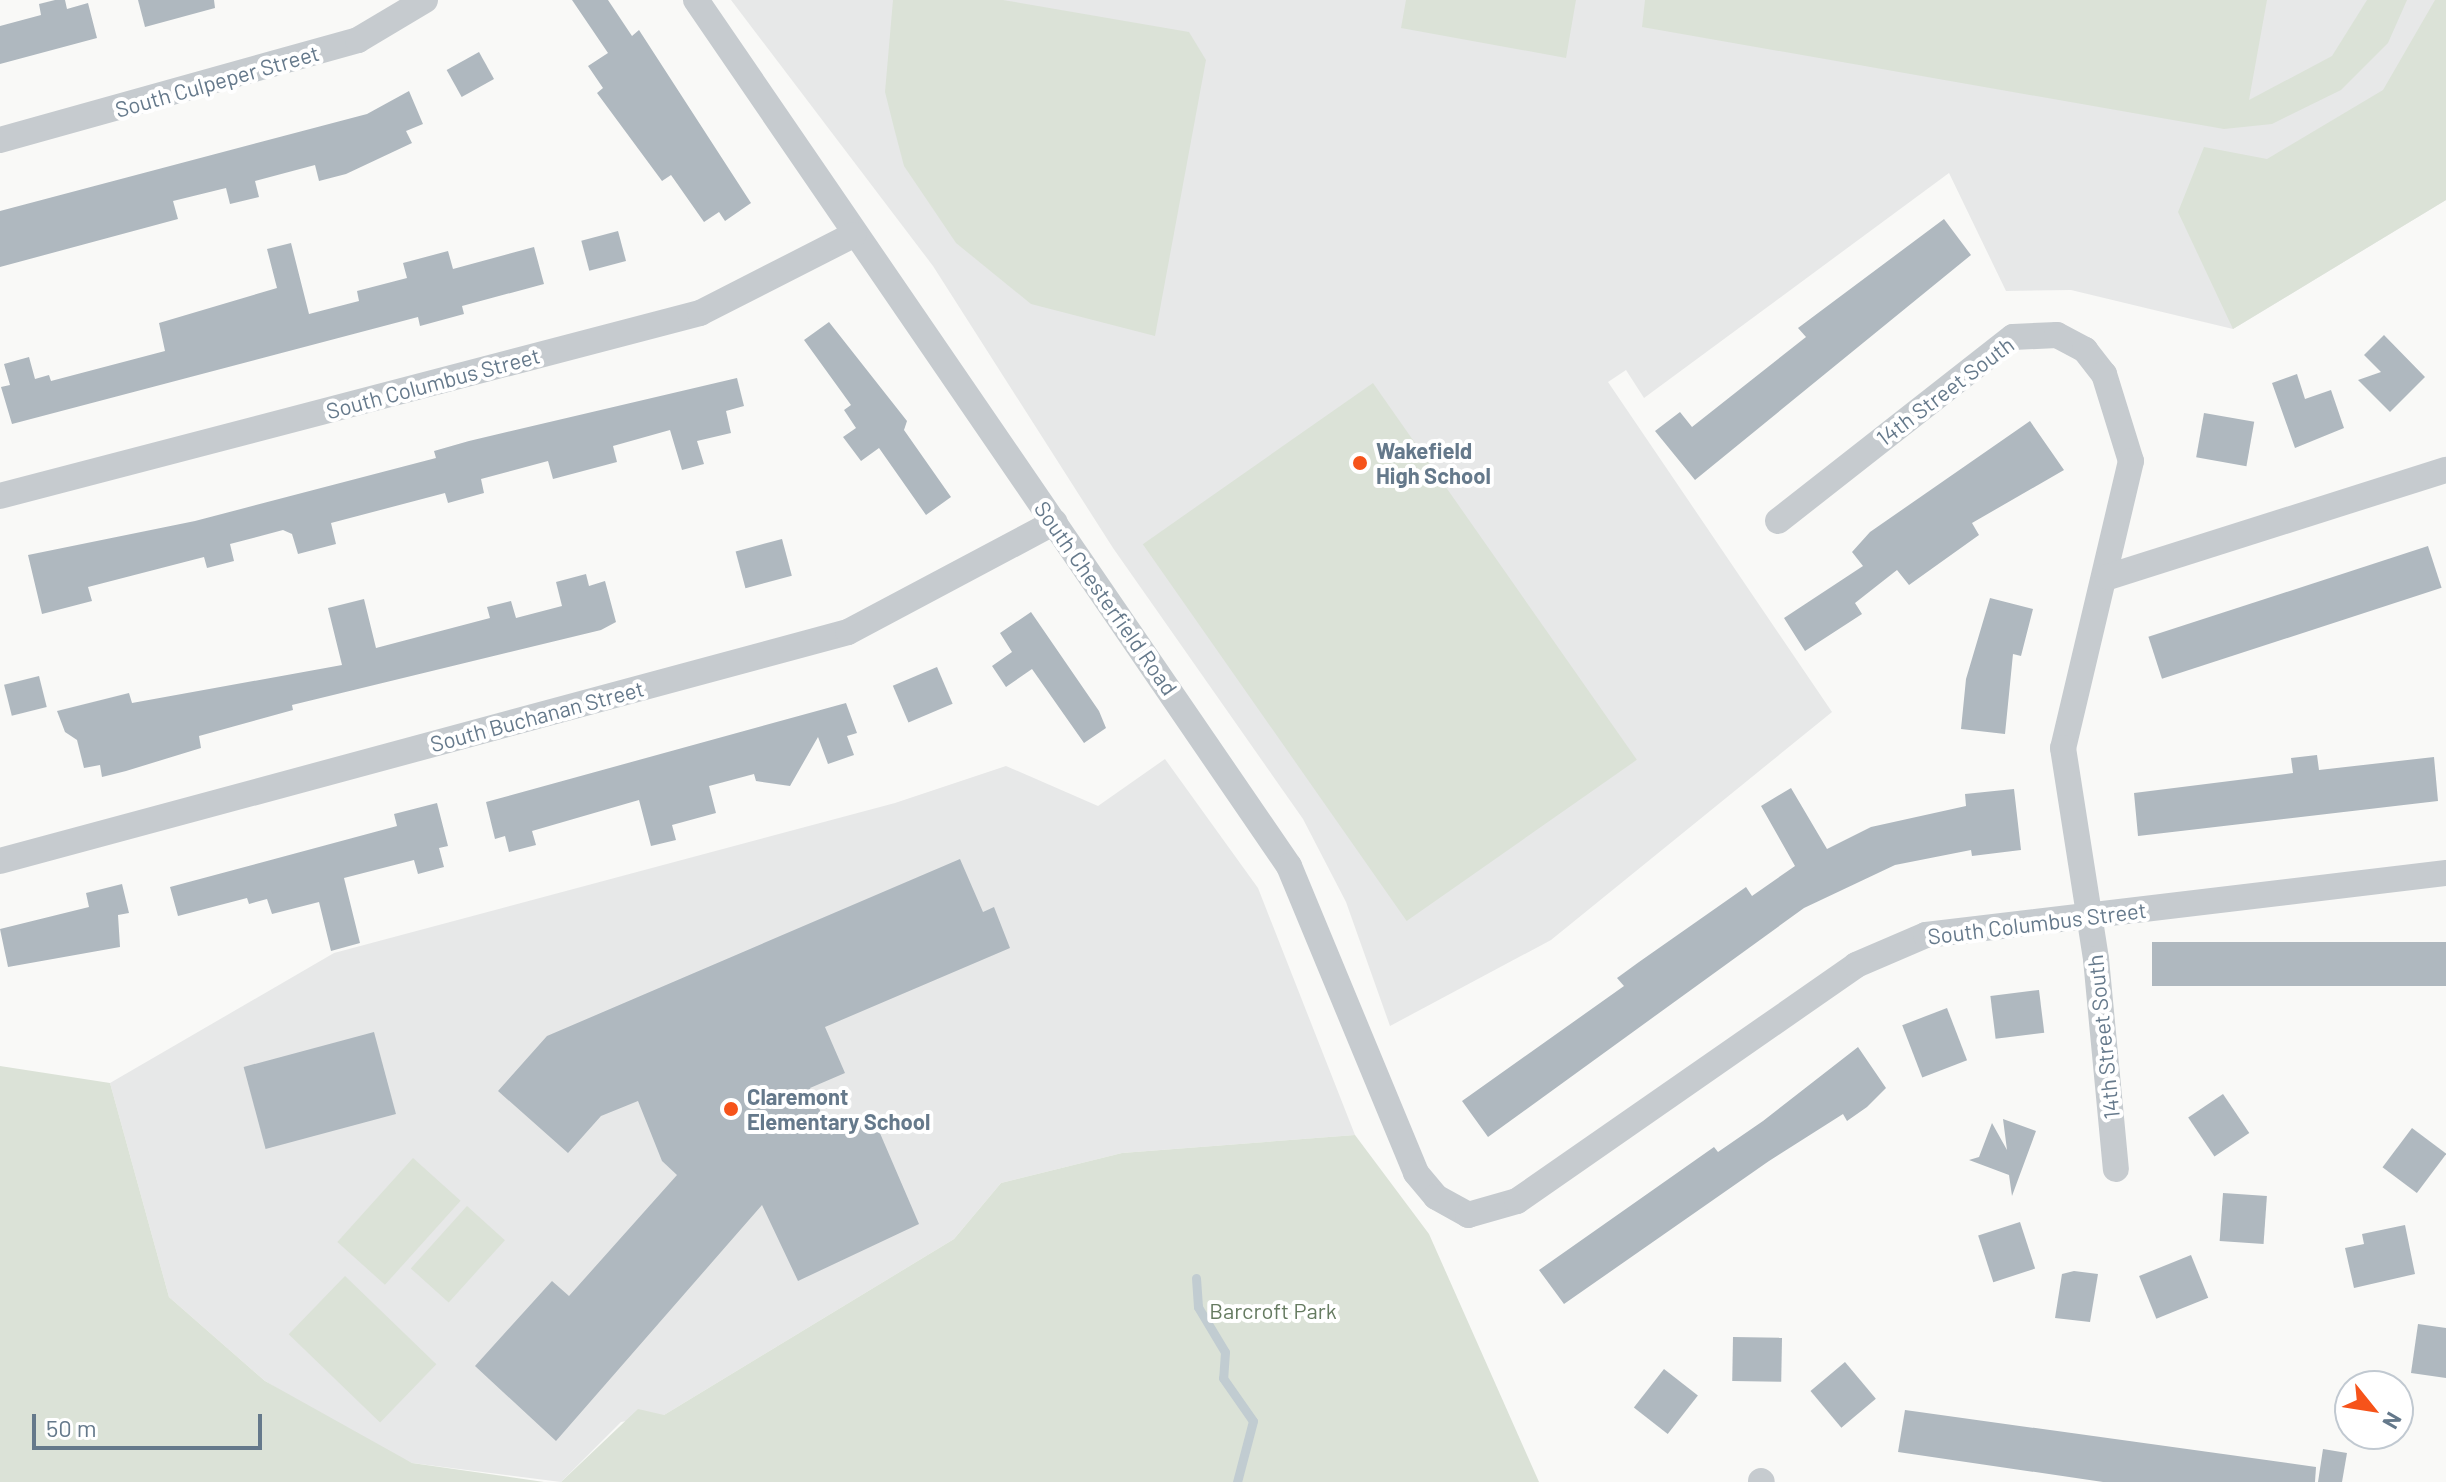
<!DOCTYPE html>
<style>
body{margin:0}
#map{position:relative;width:2446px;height:1482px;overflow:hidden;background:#f9f9f7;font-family:Barlow,sans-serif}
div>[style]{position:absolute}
.built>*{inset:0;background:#e7e8e8}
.green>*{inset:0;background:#dbe2d7;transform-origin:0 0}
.stream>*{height:9px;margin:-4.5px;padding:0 4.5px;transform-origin:4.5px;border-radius:4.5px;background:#c1ccd1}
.building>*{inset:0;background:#afb8bf;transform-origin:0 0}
.minor>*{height:26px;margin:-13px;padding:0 13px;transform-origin:13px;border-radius:13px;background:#c6cbcf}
.dots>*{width:22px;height:22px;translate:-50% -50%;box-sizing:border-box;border:4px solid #fff;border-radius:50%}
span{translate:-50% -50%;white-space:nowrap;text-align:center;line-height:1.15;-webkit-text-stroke:8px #fff;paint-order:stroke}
.street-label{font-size:22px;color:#65798b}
.poi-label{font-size:22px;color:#65798b;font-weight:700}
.left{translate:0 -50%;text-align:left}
.park-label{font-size:22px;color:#667b61}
.north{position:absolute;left:2334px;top:1370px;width:80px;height:80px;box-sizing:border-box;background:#fff;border:2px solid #c1c9d1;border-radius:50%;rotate:120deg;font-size:22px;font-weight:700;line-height:32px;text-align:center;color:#65798b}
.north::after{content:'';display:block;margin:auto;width:28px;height:36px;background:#f6531a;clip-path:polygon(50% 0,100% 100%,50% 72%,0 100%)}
.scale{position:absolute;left:32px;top:1414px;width:230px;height:36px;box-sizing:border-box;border:4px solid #65798b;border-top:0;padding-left:10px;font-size:24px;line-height:28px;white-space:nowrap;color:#65798b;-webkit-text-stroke:6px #fff;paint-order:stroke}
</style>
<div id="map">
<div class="built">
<div style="clip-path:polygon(731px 0,2446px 0,2446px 200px,2233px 329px,2071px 290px,2006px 291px,1949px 173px,1644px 398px,1626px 370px,1608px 382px,1832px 712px,1551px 940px,1390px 1026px,1346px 902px,1303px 819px,1113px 548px,933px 266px)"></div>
<div style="clip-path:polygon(1165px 759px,1258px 888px,1355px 1135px,1122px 1153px,1001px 1183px,954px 1239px,664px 1415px,621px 1422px,561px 1482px,412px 1463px,372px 1445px,265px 1381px,169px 1297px,110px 1083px,334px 953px,895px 803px,1006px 766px,1098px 806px)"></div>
</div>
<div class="green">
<div style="clip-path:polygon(893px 0,1003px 0,1189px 32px,1206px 60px,1155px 336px,1031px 304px,956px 243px,904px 166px,894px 128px,885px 92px)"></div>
<div style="clip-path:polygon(1406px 0,1576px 0,1566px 58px,1401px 28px)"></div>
<div style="clip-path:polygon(1645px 0,2267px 0,2249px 100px,2332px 56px,2367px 0,2407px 0,2388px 43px,2341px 90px,2272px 124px,2224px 129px,1642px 27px)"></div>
<div style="clip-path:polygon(2435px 0,2446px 0,2446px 200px,2233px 329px,2178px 212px,2204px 147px,2267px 159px,2383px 90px)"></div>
<div style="left:1373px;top:383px;width:460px;height:281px;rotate:55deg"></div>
<div style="clip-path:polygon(0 1066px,110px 1083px,169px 1297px,265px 1381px,412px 1463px,544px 1482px,0 1482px)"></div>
<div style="clip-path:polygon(1355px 1135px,1429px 1234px,1539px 1482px,561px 1482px,638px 1409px,664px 1415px,954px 1239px,1001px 1183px,1122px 1153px)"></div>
<div style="left:413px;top:1158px;width:64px;height:113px;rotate:42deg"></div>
<div style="left:467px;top:1206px;width:51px;height:84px;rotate:42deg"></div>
<div style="left:345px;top:1276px;width:127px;height:81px;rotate:44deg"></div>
</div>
<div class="stream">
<div style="left:1196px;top:1278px;width:29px;rotate:86deg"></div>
<div style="left:1198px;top:1307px;width:52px;rotate:59deg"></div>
<div style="left:1225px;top:1352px;width:26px;rotate:94deg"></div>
<div style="left:1223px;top:1378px;width:52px;rotate:55.1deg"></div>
<div style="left:1253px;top:1421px;width:63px;rotate:104.7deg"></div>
</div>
<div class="building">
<div style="clip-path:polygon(55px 0,65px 0,67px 9px,88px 3px,97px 38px,0 64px,0 26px,41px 15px,39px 4px)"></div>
<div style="clip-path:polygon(138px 0,214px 0,215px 8px,145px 27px)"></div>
<div style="clip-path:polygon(572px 0,608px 0,632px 36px,639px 30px,751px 203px,725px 221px,719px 212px,704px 222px,671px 175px,662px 181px,597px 93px,603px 88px,588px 66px,608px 53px)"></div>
<div style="left:479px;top:52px;width:31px;height:37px;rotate:61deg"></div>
<div style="clip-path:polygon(409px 91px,423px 124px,406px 131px,412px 143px,346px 174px,319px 181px,315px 165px,255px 181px,259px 197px,230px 204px,226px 188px,173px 201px,178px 219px,0 267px,0 211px,367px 114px)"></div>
<div style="clip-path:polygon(1944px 219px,1971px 255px,1695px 480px,1655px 431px,1680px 412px,1692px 427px,1806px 337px,1798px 328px)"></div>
<div style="left:618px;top:231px;width:31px;height:38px;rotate:75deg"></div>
<div style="clip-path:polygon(291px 243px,309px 314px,359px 301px,357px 291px,407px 278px,403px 263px,448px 251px,453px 269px,534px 247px,544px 284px,462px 306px,464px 314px,420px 326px,418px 317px,12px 424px,1px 387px,10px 385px,4px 364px,29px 357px,35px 379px,49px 375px,51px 381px,165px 351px,159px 323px,277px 288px,267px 249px)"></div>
<div style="clip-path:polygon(829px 322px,907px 421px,904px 430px,951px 497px,926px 515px,879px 448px,861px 461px,843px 437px,856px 428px,844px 410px,851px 405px,804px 340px)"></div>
<div style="clip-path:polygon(2384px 335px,2425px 377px,2390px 412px,2358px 380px,2381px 372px,2364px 355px)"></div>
<div style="clip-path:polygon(2297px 374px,2305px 399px,2331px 390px,2344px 428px,2295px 448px,2272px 383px)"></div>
<div style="clip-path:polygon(737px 378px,744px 406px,726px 411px,731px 433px,697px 441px,704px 464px,682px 470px,670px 430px,613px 446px,617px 462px,553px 479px,548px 461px,481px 479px,484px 493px,448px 503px,445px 493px,331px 523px,336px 544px,298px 554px,292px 534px,283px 530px,230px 544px,234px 561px,207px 568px,204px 557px,88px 587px,92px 601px,42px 614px,28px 555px,195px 521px,436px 458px,434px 451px,469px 441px)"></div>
<div style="left:2204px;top:413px;width:51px;height:45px;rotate:10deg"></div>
<div style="clip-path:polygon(2030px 421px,2064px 470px,1972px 523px,1979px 535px,1909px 585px,1897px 570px,1855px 603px,1862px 614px,1805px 651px,1784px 618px,1863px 566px,1852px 552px,1870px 532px)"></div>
<div style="left:782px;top:539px;width:38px;height:48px;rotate:75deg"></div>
<div style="left:2428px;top:546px;width:44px;height:294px;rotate:72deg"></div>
<div style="clip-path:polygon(586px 574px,589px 586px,605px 581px,616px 622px,601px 630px,292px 705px,293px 710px,199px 736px,201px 748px,126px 771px,102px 777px,100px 765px,84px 768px,77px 740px,65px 732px,57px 711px,129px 693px,132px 703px,342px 665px,328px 608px,364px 599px,376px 648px,490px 618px,487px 607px,511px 601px,516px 618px,562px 606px,556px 582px)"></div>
<div style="clip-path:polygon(1990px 598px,2033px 609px,2021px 656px,2013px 654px,2005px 734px,1961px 729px,1966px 679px)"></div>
<div style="clip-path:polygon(1031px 612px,1099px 711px,1106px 728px,1084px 743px,1032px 669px,1006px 687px,992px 666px,1012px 652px,1000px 633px)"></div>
<div style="left:937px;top:667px;width:40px;height:48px;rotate:67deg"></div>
<div style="left:39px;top:676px;width:32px;height:36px;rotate:76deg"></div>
<div style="clip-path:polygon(846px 703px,857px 733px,847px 736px,854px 755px,828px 764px,818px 737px,790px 786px,756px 781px,754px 774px,709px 786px,716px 813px,672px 825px,676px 840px,651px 846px,639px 800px,532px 831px,536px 845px,509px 852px,505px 836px,495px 839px,486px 802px)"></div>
<div style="clip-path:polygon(2317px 755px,2319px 770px,2434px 757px,2438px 801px,2138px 836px,2134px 793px,2293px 773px,2291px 758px)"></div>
<div style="clip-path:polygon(1791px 788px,1827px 849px,1871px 827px,1966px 806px,1965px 794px,2014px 789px,2021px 850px,1972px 856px,1971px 850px,1895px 865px,1804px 908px,1488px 1137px,1462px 1101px,1624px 986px,1617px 978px,1639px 962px,1746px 887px,1752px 896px,1795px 866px,1761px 806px)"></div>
<div style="clip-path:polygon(437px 803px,448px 846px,439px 848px,444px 867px,418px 874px,414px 860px,344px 878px,360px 943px,331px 951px,319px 902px,272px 914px,267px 899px,249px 904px,247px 898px,178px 916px,170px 887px,397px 826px,394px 814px)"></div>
<div style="clip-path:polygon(960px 859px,983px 912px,994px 907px,1010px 948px,825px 1027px,845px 1073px,810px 1088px,831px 1135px,873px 1117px,919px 1224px,798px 1281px,762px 1205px,556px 1441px,475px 1366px,552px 1281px,569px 1296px,677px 1175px,662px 1161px,638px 1101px,601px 1116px,568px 1153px,498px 1091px,547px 1036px)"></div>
<div style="clip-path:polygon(122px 884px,129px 913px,118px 915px,120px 947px,8px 967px,0 929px,89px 907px,86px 893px)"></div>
<div style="left:2446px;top:942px;width:44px;height:294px;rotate:90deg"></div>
<div style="left:2039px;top:990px;width:43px;height:49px;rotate:83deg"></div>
<div style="left:1947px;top:1008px;width:56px;height:48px;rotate:69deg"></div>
<div style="left:374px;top:1032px;width:85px;height:135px;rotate:75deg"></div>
<div style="clip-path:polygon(1858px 1047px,1886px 1088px,1867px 1107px,1847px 1121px,1843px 1114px,1769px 1161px,1564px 1304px,1539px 1270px,1714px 1147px,1718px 1152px,1763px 1121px)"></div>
<div style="left:2223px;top:1094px;width:47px;height:42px;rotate:56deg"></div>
<div style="clip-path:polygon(2003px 1119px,2036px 1131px,2012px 1196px,2009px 1175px,1969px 1160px,1979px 1157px,1992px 1123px,2007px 1150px)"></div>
<div style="left:2412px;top:1128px;width:43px;height:49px;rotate:37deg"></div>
<div style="left:2223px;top:1193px;width:44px;height:48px;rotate:4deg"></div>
<div style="left:2020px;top:1222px;width:49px;height:44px;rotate:72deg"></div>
<div style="clip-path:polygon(2405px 1225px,2415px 1274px,2354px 1288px,2345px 1248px,2364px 1244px,2362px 1234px)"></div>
<div style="left:2191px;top:1255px;width:46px;height:56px;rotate:68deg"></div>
<div style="clip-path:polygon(2074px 1271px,2098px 1274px,2090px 1322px,2055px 1318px,2062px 1274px)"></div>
<div style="clip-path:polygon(2418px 1324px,2446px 1328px,2446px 1378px,2411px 1373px)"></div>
<div style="left:1733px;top:1337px;width:49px;height:44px;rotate:1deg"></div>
<div style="left:1845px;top:1362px;width:48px;height:45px;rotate:50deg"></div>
<div style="left:1664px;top:1369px;width:43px;height:49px;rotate:38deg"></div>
<div style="clip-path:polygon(1905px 1410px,2316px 1467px,2315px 1482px,2103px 1482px,1898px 1452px)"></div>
<div style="clip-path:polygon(2323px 1449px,2347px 1453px,2342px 1482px,2318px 1482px)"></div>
</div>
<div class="minor">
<div style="left:696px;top:0;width:1050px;rotate:55.6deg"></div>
<div style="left:1289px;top:866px;width:332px;rotate:67.5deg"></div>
<div style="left:1416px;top:1173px;width:31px;rotate:50deg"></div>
<div style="left:1436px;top:1197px;width:37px;rotate:29deg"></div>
<div style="left:1468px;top:1215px;width:51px;rotate:-15.9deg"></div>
<div style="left:1517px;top:1201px;width:413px;rotate:-34.8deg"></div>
<div style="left:1856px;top:965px;width:76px;rotate:-23.2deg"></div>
<div style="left:1926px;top:935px;width:524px;rotate:-6.8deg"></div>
<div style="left:0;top:140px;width:372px;rotate:-15.6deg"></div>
<div style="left:358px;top:40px;width:78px;rotate:-30.8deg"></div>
<div style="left:0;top:496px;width:724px;rotate:-14.65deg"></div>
<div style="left:700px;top:313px;width:172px;rotate:-27deg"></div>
<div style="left:1778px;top:521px;width:298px;rotate:-38.1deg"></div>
<div style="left:2013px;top:337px;width:44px;rotate:-2.6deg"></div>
<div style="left:2057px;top:335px;width:32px;rotate:28deg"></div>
<div style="left:2085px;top:350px;width:31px;rotate:52deg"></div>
<div style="left:2104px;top:374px;width:91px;rotate:72.8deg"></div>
<div style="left:2131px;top:461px;width:295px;rotate:103.3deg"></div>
<div style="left:2063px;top:748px;width:214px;rotate:81.1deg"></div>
<div style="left:2096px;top:959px;width:211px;rotate:84.6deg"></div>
<div style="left:2108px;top:577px;width:355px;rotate:-17.6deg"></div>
<div style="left:0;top:861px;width:878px;rotate:-15.11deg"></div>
<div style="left:848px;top:632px;width:234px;rotate:-28deg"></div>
<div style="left:1761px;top:1481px;width:1px;rotate:45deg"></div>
</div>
<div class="dots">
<div style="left:1360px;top:463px;background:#f6531a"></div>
<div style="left:731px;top:1109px;background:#f6531a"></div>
</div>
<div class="street-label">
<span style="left:217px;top:81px;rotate:-16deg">South Culpeper Street</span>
<span style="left:433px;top:383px;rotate:-15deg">South Columbus Street</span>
<span style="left:1945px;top:391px;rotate:-37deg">14th Street South</span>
<span style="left:1106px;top:598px;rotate:55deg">South Chesterfield Road</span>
<span style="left:537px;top:716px;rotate:-15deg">South Buchanan Street</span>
<span style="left:2037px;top:923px;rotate:-7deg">South Columbus Street</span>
<span style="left:2103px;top:1037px;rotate:-96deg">14th Street South</span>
</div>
<div class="poi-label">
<span class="left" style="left:1376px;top:463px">Wakefield<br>High School</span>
<span class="left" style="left:747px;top:1109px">Claremont<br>Elementary School</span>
</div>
<div class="park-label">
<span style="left:1273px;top:1311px">Barcroft Park</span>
</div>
<div class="north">N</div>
<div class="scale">50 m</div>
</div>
